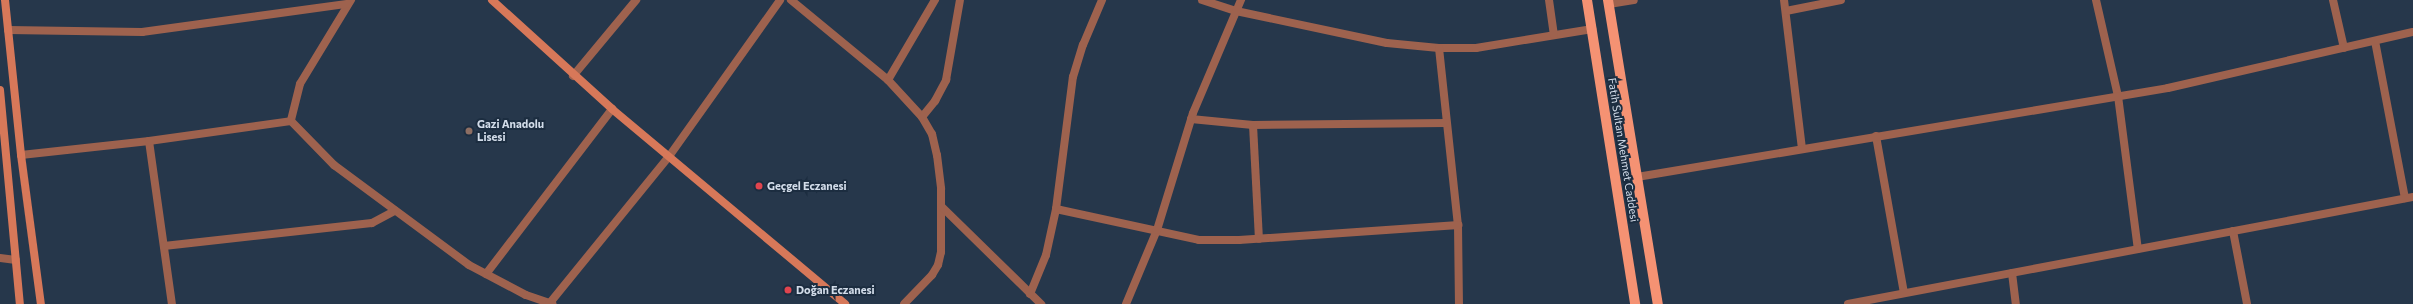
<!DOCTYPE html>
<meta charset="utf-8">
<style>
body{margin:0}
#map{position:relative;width:2413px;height:304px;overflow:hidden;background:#26374b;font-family:Commissioner,sans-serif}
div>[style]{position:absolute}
.street>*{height:8px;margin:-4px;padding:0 4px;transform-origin:4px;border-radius:4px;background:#9e624e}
.secondary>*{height:8px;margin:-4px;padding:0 4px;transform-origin:4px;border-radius:4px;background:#d77859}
.primary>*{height:10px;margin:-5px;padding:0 5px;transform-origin:5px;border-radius:5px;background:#f59273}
.dots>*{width:11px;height:11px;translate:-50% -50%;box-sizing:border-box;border:2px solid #1c2d40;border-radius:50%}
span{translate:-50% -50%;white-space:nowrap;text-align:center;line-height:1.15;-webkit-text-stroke:4px #1c2d40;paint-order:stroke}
.poi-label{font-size:11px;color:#d2dce9;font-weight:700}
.left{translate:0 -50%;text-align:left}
.street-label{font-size:11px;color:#d2dce9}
</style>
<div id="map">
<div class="street">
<div style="left:351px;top:0;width:98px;rotate:121.3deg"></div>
<div style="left:300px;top:84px;width:38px;rotate:104deg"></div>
<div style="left:291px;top:121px;width:62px;rotate:45.7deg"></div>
<div style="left:334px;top:165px;width:168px;rotate:36.5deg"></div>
<div style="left:469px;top:265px;width:64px;rotate:27.8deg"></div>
<div style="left:526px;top:295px;width:28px;rotate:19deg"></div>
<div style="left:791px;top:0;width:126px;rotate:39.5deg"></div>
<div style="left:888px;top:80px;width:50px;rotate:47.4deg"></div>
<div style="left:922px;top:117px;width:20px;rotate:60deg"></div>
<div style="left:932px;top:134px;width:22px;rotate:77deg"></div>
<div style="left:937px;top:155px;width:34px;rotate:83deg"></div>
<div style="left:941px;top:189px;width:63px;rotate:90deg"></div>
<div style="left:941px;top:252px;width:13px;rotate:103deg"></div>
<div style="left:938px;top:265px;width:12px;rotate:121deg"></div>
<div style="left:932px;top:275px;width:40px;rotate:134deg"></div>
<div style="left:1202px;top:0;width:36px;rotate:18deg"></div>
<div style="left:1236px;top:11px;width:154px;rotate:12deg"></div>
<div style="left:1387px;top:43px;width:52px;rotate:5.5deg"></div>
<div style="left:1439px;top:48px;width:37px"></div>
<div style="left:1476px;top:48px;width:118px;rotate:-9.3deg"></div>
<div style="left:1549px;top:0;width:35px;rotate:82deg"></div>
<div style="left:1784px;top:0;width:149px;rotate:83.1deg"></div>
<div style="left:2096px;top:0;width:98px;rotate:77.1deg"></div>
<div style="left:2118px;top:96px;width:154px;rotate:82.6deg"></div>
<div style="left:2333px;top:0;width:49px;rotate:77.1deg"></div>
<div style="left:1609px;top:4px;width:25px;rotate:-9deg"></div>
<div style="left:1786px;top:11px;width:56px;rotate:-11.3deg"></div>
<div style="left:8px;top:30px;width:134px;rotate:0.9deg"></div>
<div style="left:142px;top:32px;width:207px;rotate:-7.8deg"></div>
<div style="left:2375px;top:41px;width:160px;rotate:79.2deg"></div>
<div style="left:1439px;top:48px;width:178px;rotate:83.9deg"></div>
<div style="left:1458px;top:225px;width:79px;rotate:89.3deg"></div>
<div style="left:573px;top:76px;width:99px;rotate:-50.3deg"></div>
<div style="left:888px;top:80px;width:93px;rotate:-59.6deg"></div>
<div style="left:922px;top:117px;width:21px;rotate:-51deg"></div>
<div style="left:935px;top:101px;width:24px;rotate:-62deg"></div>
<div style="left:946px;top:80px;width:81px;rotate:-80.1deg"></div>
<div style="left:1191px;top:119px;width:62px;rotate:5.5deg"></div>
<div style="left:1253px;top:125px;width:193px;rotate:-0.6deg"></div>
<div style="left:1253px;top:125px;width:114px;rotate:87deg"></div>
<div style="left:1876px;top:136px;width:159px;rotate:79.9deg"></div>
<div style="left:149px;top:141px;width:165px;rotate:82deg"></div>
<div style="left:21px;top:155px;width:129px;rotate:-6.2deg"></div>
<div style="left:149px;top:141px;width:143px;rotate:-8deg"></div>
<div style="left:1637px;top:177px;width:538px;rotate:-9.51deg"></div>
<div style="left:2168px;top:88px;width:251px;rotate:-12.9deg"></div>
<div style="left:942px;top:207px;width:139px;rotate:44.4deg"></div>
<div style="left:1056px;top:209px;width:146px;rotate:12.2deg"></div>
<div style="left:1199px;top:240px;width:40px"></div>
<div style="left:1239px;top:240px;width:220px;rotate:-3.9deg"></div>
<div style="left:2233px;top:231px;width:74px;rotate:79.1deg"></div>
<div style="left:164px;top:246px;width:209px;rotate:-6.3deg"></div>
<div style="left:372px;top:223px;width:26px;rotate:-28deg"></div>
<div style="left:0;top:258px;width:16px;rotate:7deg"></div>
<div style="left:2012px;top:273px;width:31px;rotate:83deg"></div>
<div style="left:486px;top:274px;width:208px;rotate:-52.6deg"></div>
<div style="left:1030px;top:294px;width:42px;rotate:-67.7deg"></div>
<div style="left:1046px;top:255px;width:47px;rotate:-77.7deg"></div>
<div style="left:1056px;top:209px;width:133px;rotate:-82.7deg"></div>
<div style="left:1073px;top:77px;width:34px;rotate:-73deg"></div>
<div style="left:1083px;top:45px;width:49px;rotate:-67.1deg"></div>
<div style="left:549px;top:304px;width:192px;rotate:-50.9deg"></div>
<div style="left:670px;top:155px;width:190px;rotate:-54.6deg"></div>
<div style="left:1126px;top:304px;width:80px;rotate:-67.3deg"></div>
<div style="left:1157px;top:230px;width:122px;rotate:-72.9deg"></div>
<div style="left:1193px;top:113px;width:123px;rotate:-67deg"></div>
<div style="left:1848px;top:304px;width:575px;rotate:-10.72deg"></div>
</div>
<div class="secondary">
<div style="left:5px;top:0;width:156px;rotate:84.1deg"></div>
<div style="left:21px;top:155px;width:150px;rotate:82.4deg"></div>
<div style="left:492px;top:0;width:162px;rotate:42.2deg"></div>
<div style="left:612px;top:109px;width:304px;rotate:39.9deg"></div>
<div style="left:0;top:90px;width:215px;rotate:84.7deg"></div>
</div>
<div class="primary">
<div style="left:1587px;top:0;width:308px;rotate:81deg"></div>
<div style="left:1608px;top:0;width:308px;rotate:80.7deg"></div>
</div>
<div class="dots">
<div style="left:469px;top:131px;background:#8d6e63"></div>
<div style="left:759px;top:186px;background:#e0444e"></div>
<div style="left:788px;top:290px;background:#e0444e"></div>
</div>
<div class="poi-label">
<span class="left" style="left:477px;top:131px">Gazi Anadolu<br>Lisesi</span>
<span class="left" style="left:767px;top:186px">Geçgel Eczanesi</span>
<span class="left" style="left:796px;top:290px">Doğan Eczanesi</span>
</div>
<div class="street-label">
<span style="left:1623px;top:150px;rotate:81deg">Fatih Sultan Mehmet Caddesi</span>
</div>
</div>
